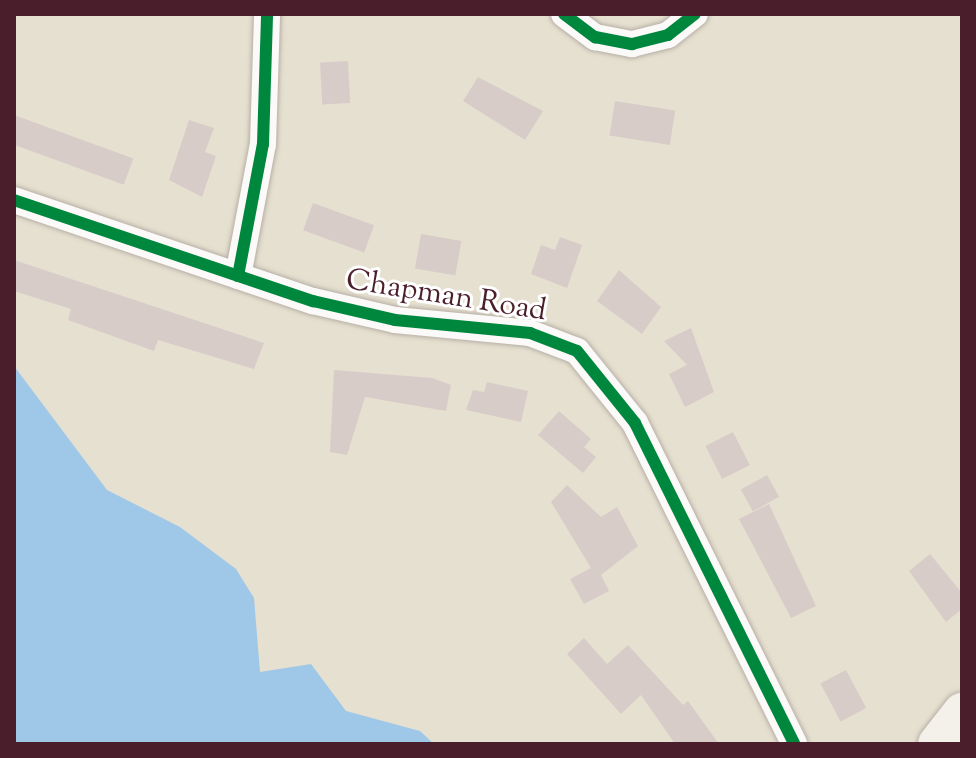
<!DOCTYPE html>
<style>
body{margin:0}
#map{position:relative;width:976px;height:758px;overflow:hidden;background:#e6e0d0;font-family:"Sorts Mill Goudy",serif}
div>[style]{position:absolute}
.water>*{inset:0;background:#9fc8e8}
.building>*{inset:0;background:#d8ccc9;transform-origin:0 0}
.roads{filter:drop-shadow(0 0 2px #b7afa6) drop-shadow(0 0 2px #b7afa6)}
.street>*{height:26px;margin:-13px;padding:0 13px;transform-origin:13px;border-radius:13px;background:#fbfaf8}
.secondary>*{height:38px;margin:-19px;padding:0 19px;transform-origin:19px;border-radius:19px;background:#f4f0ea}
.cycleway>*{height:12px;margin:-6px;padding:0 6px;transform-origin:6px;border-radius:6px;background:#00873e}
span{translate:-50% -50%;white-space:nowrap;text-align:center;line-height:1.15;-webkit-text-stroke:6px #fff;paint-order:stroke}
.street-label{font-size:30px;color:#4a1f2b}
.frame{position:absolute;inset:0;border:16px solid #4a1f2b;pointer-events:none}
</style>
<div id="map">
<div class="water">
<div style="clip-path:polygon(14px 366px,107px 490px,180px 527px,236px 569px,254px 598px,260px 672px,311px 664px,346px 711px,420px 731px,434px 744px,14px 744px)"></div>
</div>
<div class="building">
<div style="left:348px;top:61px;width:42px;height:28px;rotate:87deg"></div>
<div style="clip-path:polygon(478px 77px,543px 111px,525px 140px,463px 101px)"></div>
<div style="left:615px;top:101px;width:61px;height:35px;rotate:9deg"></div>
<div style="left:14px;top:115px;width:127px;height:28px;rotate:20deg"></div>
<div style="clip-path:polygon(189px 120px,214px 128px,205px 152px,216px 156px,202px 197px,169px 180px)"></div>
<div style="left:313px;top:203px;width:65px;height:29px;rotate:20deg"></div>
<div style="left:421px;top:234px;width:41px;height:35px;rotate:10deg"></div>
<div style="clip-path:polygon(560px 237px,582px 245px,567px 288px,531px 274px,541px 245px,555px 250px)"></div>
<div style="clip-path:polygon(14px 260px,264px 343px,254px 369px,158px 340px,154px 351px,68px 320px,71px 309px,14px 291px)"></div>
<div style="clip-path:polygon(619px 270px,661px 307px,642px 334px,597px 301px)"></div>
<div style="clip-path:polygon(691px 328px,714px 392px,685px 407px,669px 374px,687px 365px,664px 341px)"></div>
<div style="clip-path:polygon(334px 370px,432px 378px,451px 385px,446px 411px,365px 397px,347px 455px,330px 452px)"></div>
<div style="clip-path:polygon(487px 382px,528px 391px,521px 422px,466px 410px,473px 390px,484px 392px)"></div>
<div style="clip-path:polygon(559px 411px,591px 439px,584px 447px,596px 457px,583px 473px,538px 435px)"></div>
<div style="left:733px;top:432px;width:37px;height:31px;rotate:63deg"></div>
<div style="left:767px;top:475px;width:25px;height:30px;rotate:61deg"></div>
<div style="clip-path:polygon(567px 485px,601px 517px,617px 507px,638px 546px,601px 575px,609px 591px,584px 604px,570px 579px,591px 568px,551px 502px)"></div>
<div style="clip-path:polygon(769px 504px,816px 606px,791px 618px,739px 519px)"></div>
<div style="clip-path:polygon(930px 554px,962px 593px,962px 609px,946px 622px,909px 571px)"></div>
<div style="clip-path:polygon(584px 638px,607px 664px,628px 645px,683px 705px,688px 701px,719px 744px,675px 744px,641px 695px,621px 714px,567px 654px)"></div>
<div style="left:846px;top:670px;width:43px;height:29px;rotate:62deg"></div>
</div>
<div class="roads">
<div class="street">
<div style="left:564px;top:14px;width:39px;rotate:37deg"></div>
<div style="left:595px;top:37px;width:38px;rotate:11deg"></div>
<div style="left:632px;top:44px;width:37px;rotate:-14deg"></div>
<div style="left:668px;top:35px;width:34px;rotate:-38deg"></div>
<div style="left:14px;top:200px;width:316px;rotate:18.7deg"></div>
<div style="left:313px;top:301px;width:84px;rotate:13deg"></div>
<div style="left:395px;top:320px;width:136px;rotate:5.5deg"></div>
<div style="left:530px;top:333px;width:50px;rotate:21deg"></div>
<div style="left:577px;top:351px;width:92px;rotate:51.1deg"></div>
<div style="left:635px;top:423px;width:358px;rotate:63.6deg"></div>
<div style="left:238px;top:276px;width:134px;rotate:-79.3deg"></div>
<div style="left:263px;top:144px;width:130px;rotate:-88.2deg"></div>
</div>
<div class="secondary">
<div style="left:937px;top:744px;width:41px;rotate:-52deg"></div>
</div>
</div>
<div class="cycleway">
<div style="left:564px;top:14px;width:39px;rotate:37deg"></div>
<div style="left:595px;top:37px;width:38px;rotate:11deg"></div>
<div style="left:632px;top:44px;width:37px;rotate:-14deg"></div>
<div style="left:668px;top:35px;width:34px;rotate:-38deg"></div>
<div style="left:14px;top:200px;width:316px;rotate:18.7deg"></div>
<div style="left:313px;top:301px;width:84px;rotate:13deg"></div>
<div style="left:395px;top:320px;width:136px;rotate:5.5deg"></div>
<div style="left:530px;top:333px;width:50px;rotate:21deg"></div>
<div style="left:577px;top:351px;width:92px;rotate:51.1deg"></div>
<div style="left:635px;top:423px;width:358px;rotate:63.6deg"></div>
<div style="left:238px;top:276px;width:134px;rotate:-79.3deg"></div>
<div style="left:263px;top:144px;width:130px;rotate:-88.2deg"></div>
</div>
<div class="street-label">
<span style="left:446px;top:297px;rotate:9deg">Chapman Road</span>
</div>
<div class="frame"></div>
</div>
